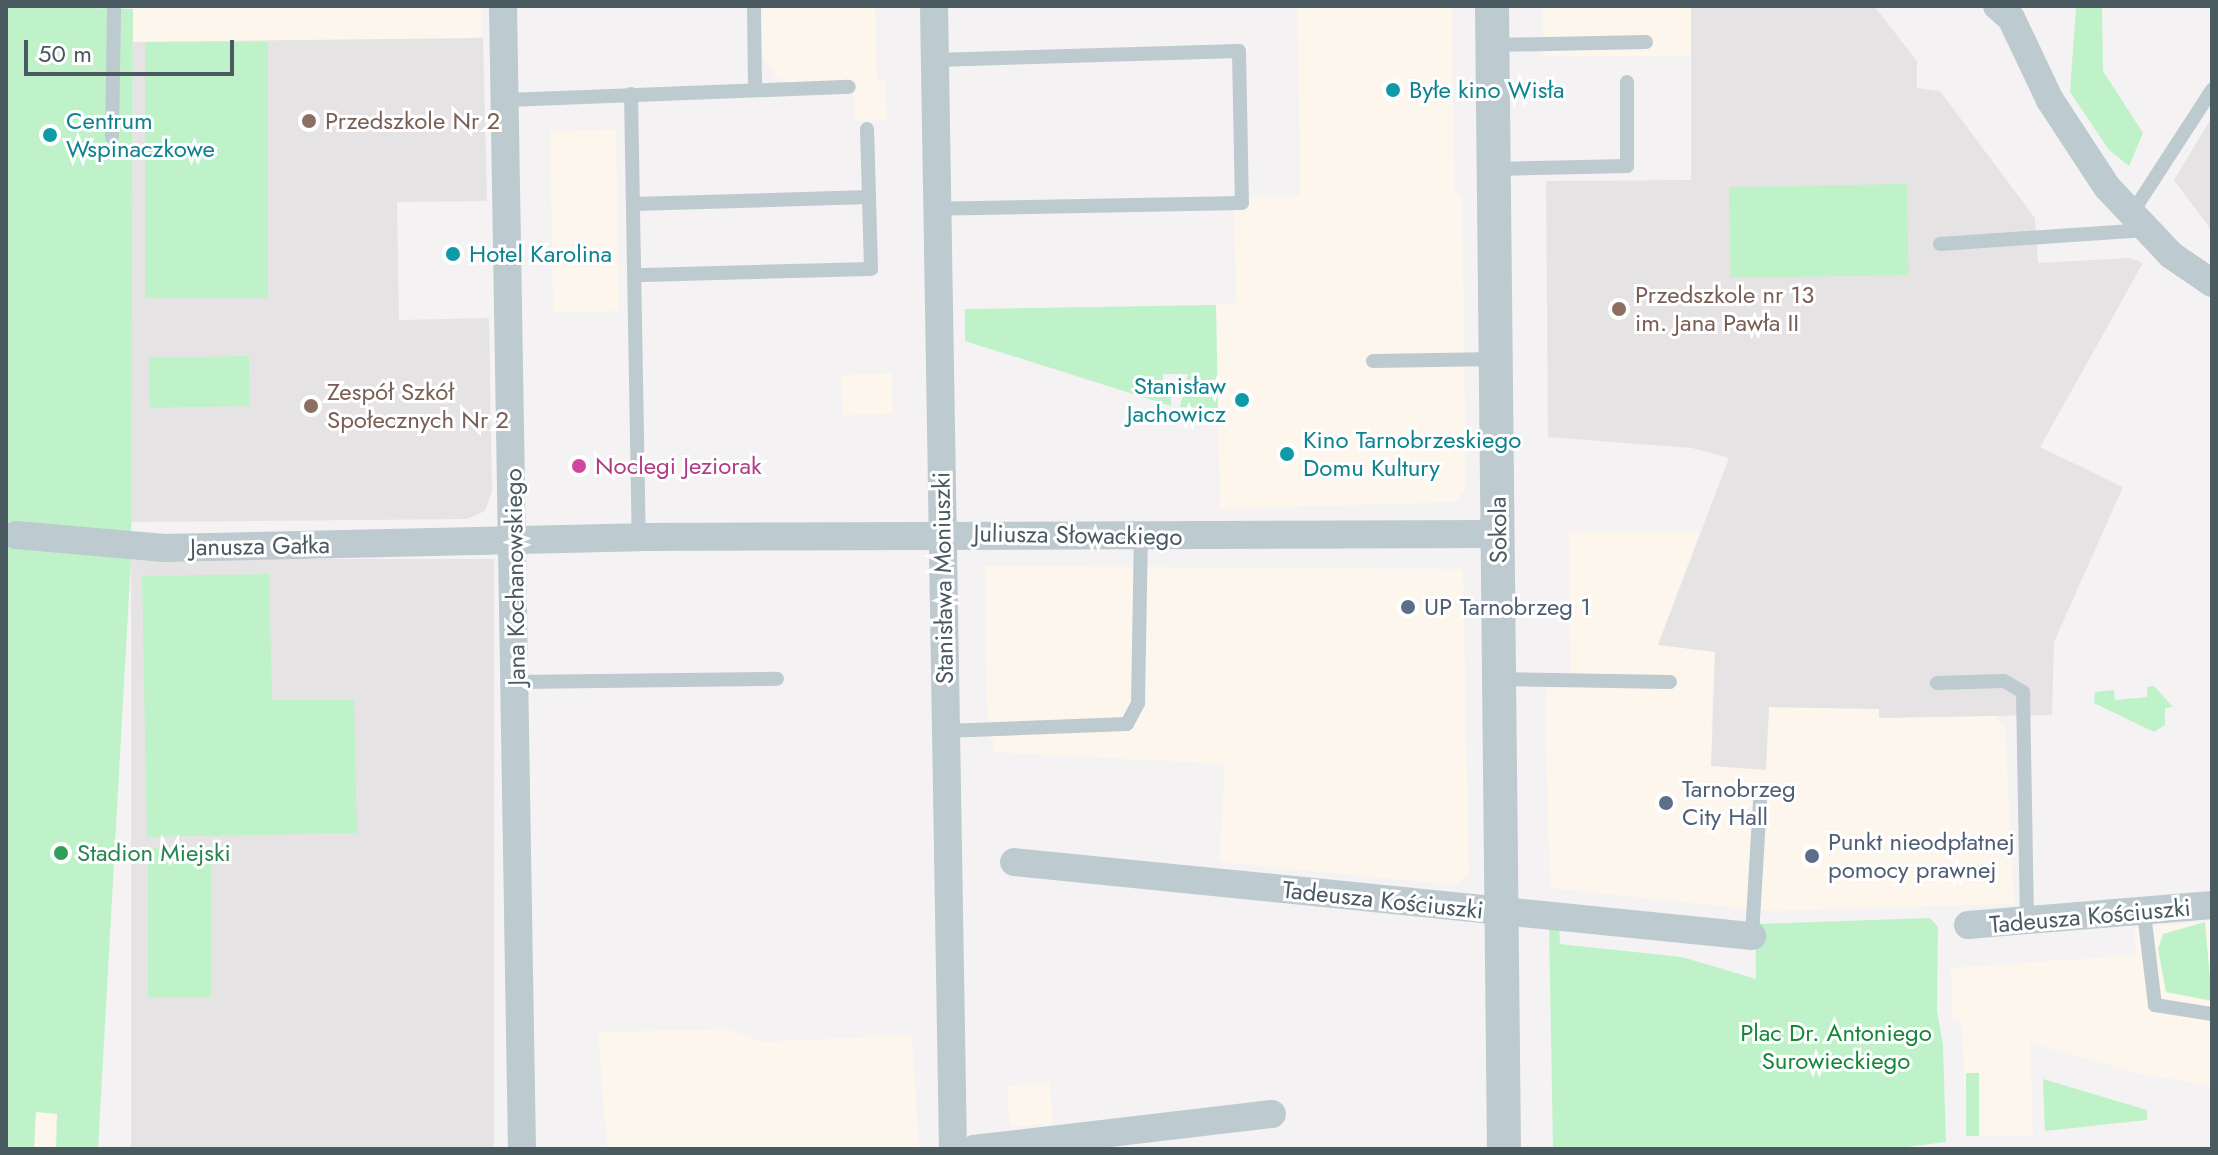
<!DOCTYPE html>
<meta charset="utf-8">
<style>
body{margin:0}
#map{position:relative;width:2218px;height:1155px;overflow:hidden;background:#f5f2f3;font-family:Jost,sans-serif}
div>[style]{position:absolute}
.commercial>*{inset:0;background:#fdf6ed;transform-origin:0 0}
.education>*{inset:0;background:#e6e3e5;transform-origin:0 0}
.green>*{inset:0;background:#c0f2ca;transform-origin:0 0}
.service>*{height:14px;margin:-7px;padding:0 7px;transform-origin:7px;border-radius:7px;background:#bdcacf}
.minor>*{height:28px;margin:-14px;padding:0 14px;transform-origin:14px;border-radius:14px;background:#bdcacf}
.tertiary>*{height:34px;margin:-17px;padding:0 17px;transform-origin:17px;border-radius:17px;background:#bdcacf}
.dots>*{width:22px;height:22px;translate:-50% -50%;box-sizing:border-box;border:4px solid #fff;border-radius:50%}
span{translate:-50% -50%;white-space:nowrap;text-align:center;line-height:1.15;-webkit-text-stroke:6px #fff;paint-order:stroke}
.culture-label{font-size:24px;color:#0d838f}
.left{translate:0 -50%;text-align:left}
.right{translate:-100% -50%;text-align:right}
.education-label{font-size:24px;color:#785e54}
.hotel-label{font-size:24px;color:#b23c85}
.street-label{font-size:24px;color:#495a61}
.service-label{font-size:24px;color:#4e5e75}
.leisure-label{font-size:24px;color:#27864d}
.park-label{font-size:24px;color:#138938}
.frame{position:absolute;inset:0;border:8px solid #495a61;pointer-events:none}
.scale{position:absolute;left:24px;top:40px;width:210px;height:36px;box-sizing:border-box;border:4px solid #495a61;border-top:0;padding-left:10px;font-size:24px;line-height:28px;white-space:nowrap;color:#495a61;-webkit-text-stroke:6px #fff;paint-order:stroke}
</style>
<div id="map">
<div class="commercial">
<div style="left:132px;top:6px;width:349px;height:36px"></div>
<div style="clip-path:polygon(760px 6px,875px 6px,877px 80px,885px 81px,886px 120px,855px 121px,853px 82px,788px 83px,776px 77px,761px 53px)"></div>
<div style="clip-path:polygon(1298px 6px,1452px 6px,1454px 195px,1462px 196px,1466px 487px,1456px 502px,1220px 509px,1216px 305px,1236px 303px,1234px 198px,1300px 196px)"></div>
<div style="left:1543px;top:6px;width:148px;height:50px"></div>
<div style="left:616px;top:130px;width:181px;height:66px;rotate:89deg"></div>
<div style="left:891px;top:373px;width:40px;height:50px;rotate:87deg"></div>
<div style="clip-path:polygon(1700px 531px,1658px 644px,1715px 652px,1711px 728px,1769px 707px,1879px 709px,1879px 718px,1996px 716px,2005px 728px,2014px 904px,1768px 911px,1550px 888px,1545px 700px,1548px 687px,1571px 686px,1569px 532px)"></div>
<div style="clip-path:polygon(985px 566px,1463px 569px,1469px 872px,1456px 885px,1219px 862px,1225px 764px,994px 752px,987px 707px)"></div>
<div style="clip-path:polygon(2212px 921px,2212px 1086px,2137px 1073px,2030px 1043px,2033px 1135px,1966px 1137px,1962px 1021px,1953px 1018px,1951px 968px,2136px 955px,2134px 928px)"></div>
<div style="clip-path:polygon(731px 1029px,760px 1042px,912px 1035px,919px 1149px,607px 1149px,598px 1032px)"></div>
<div style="left:1050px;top:1083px;width:41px;height:43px;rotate:86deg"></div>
<div style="left:35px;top:1112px;width:22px;height:37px;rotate:5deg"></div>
</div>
<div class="education">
<div style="clip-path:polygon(1691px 6px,1874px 6px,1917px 61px,1917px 88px,1940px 91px,2035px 218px,2038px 263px,2130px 258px,2143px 263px,2040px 447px,2123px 487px,2054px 642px,2052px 715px,1879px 718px,1879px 709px,1769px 707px,1766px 770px,1711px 766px,1715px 652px,1658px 645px,1729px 458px,1692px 448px,1548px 437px,1546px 181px,1691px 180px)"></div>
<div style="clip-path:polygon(483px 38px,487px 201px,397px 202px,399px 320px,489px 318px,492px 492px,485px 511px,467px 519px,130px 522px,133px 42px)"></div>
<div style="clip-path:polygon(2212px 117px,2212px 231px,2174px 180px)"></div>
<div style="left:131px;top:559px;width:363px;height:590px"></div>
</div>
<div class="green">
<div style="clip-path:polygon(6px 6px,133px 9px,131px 559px,98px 1149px,56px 1149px,57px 1114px,36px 1112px,34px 1149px,6px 1149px)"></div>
<div style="clip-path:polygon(2076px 6px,2102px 6px,2103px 71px,2143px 133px,2129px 166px,2109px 150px,2070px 92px)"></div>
<div style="left:145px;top:42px;width:123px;height:256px"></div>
<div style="left:1907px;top:184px;width:91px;height:178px;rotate:89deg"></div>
<div style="clip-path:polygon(1216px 305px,1218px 408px,1180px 407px,1188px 374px,1163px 374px,1163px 388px,1171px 389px,1171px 406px,965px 341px,965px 309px)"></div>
<div style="left:249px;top:356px;width:50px;height:100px;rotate:89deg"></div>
<div style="clip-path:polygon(269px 574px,272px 700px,354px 700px,357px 833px,147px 837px,142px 576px)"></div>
<div style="clip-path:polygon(2154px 686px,2173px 707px,2165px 708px,2165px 725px,2154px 732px,2094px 703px,2095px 692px,2114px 690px,2115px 700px,2147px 697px,2147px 687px)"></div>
<div style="left:211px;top:848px;width:149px;height:63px;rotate:90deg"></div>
<div style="clip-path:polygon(1930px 918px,1938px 927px,1937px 1011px,1943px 1045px,1946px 1142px,1890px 1149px,1553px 1149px,1549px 925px,1559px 926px,1560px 944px,1682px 957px,1756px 979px,1755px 924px)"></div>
<div style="clip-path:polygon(2205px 922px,2212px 1001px,2166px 992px,2158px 949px,2163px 934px)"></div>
<div style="left:1966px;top:1073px;width:13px;height:63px"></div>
<div style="clip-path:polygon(2043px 1079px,2147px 1110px,2147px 1120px,2045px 1131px)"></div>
</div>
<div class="service">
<div style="left:754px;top:6px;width:82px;rotate:89.3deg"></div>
<div style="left:1493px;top:45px;width:153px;rotate:-1.1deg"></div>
<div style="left:935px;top:60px;width:304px;rotate:-1.7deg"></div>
<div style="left:1239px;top:51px;width:152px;rotate:88.9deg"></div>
<div style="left:1242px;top:203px;width:305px;rotate:178.9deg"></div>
<div style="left:631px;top:94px;width:443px;rotate:89deg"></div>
<div style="left:506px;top:100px;width:343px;rotate:-2.2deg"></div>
<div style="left:867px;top:129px;width:68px;rotate:88.3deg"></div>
<div style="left:112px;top:137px;width:131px;rotate:-89.1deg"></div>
<div style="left:1494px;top:169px;width:133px;rotate:-1.3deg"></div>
<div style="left:1627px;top:166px;width:84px;rotate:-90deg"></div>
<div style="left:634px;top:204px;width:235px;rotate:-1.7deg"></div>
<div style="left:869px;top:197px;width:72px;rotate:88.4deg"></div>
<div style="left:871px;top:269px;width:236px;rotate:178.5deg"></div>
<div style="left:2132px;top:213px;width:147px;rotate:-57deg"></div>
<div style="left:1940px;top:244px;width:207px;rotate:-3.9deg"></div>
<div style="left:1373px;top:361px;width:123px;rotate:-0.9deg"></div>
<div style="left:1499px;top:679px;width:171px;rotate:1deg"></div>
<div style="left:518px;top:682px;width:259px;rotate:-0.7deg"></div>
<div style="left:1937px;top:683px;width:67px;rotate:-1.7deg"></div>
<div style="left:2004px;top:681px;width:22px;rotate:30deg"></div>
<div style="left:2023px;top:692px;width:229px;rotate:89deg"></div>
<div style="left:945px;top:731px;width:182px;rotate:-2.2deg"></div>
<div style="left:1127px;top:724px;width:24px;rotate:-62deg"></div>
<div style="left:1138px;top:703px;width:166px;rotate:-89deg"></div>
<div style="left:2144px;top:913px;width:93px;rotate:83.2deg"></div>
<div style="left:2155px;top:1005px;width:58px;rotate:9deg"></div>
<div style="left:1752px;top:936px;width:135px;rotate:-86.6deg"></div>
</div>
<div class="minor">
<div style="left:503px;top:6px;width:1143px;rotate:89.05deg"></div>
<div style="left:934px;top:6px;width:1143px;rotate:89.05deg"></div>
<div style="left:1997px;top:6px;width:18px;rotate:41deg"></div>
<div style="left:2011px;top:18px;width:91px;rotate:64.6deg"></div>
<div style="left:2050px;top:100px;width:104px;rotate:56.8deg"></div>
<div style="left:2107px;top:187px;width:93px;rotate:46.7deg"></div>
<div style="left:2171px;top:255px;width:50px;rotate:34.3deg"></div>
<div style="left:16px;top:535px;width:149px;rotate:5deg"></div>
<div style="left:164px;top:548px;width:475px;rotate:-1.3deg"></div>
<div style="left:639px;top:537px;width:859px;rotate:-0.2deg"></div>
<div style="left:1014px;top:862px;width:742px;rotate:5.73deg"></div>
<div style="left:1968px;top:925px;width:245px;rotate:-4.7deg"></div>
<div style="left:974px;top:1149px;width:300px;rotate:-6.7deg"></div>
</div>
<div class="tertiary">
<div style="left:1492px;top:6px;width:1143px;rotate:89.4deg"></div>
</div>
<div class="dots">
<div style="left:1393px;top:90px;background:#0f9aa8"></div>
<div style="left:309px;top:121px;background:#8d6e63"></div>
<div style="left:50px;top:135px;background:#0f9aa8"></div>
<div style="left:453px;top:254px;background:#0f9aa8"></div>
<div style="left:1619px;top:309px;background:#8d6e63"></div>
<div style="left:1242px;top:400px;background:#0f9aa8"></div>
<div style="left:311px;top:406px;background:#8d6e63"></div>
<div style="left:1287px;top:454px;background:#0f9aa8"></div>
<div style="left:579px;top:466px;background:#d1479c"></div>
<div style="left:1408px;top:607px;background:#5c6f8a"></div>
<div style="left:1666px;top:803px;background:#5c6f8a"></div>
<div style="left:61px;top:853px;background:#2e9e5b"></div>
<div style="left:1812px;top:856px;background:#5c6f8a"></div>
</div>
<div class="culture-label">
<span class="left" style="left:1409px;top:90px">Byłe kino Wisła</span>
<span class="left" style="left:66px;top:135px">Centrum<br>Wspinaczkowe</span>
<span class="left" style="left:469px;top:254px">Hotel Karolina</span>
<span class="right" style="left:1226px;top:400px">Stanisław<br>Jachowicz</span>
<span class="left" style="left:1303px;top:454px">Kino Tarnobrzeskiego<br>Domu Kultury</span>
</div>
<div class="education-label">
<span class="left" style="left:325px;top:121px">Przedszkole Nr 2</span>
<span class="left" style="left:1635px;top:309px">Przedszkole nr 13<br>im. Jana Pawła II</span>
<span class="left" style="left:327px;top:406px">Zespół Szkół<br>Społecznych Nr 2</span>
</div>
<div class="hotel-label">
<span class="left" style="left:595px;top:466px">Noclegi Jeziorak</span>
</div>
<div class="street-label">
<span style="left:1498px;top:530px;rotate:-91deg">Sokola</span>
<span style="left:1078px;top:535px;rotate:1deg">Juliusza Słowackiego</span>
<span style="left:260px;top:546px;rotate:-1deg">Janusza Gałka</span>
<span style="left:515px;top:577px;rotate:-91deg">Jana Kochanowskiego</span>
<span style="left:943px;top:578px;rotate:-91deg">Stanisława Moniuszki</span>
<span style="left:1383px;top:900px;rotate:6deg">Tadeusza Kościuszki</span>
<span style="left:2090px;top:916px;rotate:-5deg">Tadeusza Kościuszki</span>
</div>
<div class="service-label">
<span class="left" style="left:1424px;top:607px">UP Tarnobrzeg 1</span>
<span class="left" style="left:1682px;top:803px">Tarnobrzeg<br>City Hall</span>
<span class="left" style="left:1828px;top:856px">Punkt nieodpłatnej<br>pomocy prawnej</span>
</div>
<div class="leisure-label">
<span class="left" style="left:77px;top:853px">Stadion Miejski</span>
</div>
<div class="park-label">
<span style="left:1836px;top:1047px">Plac Dr. Antoniego<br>Surowieckiego</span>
</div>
<div class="frame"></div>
<div class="scale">50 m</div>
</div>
